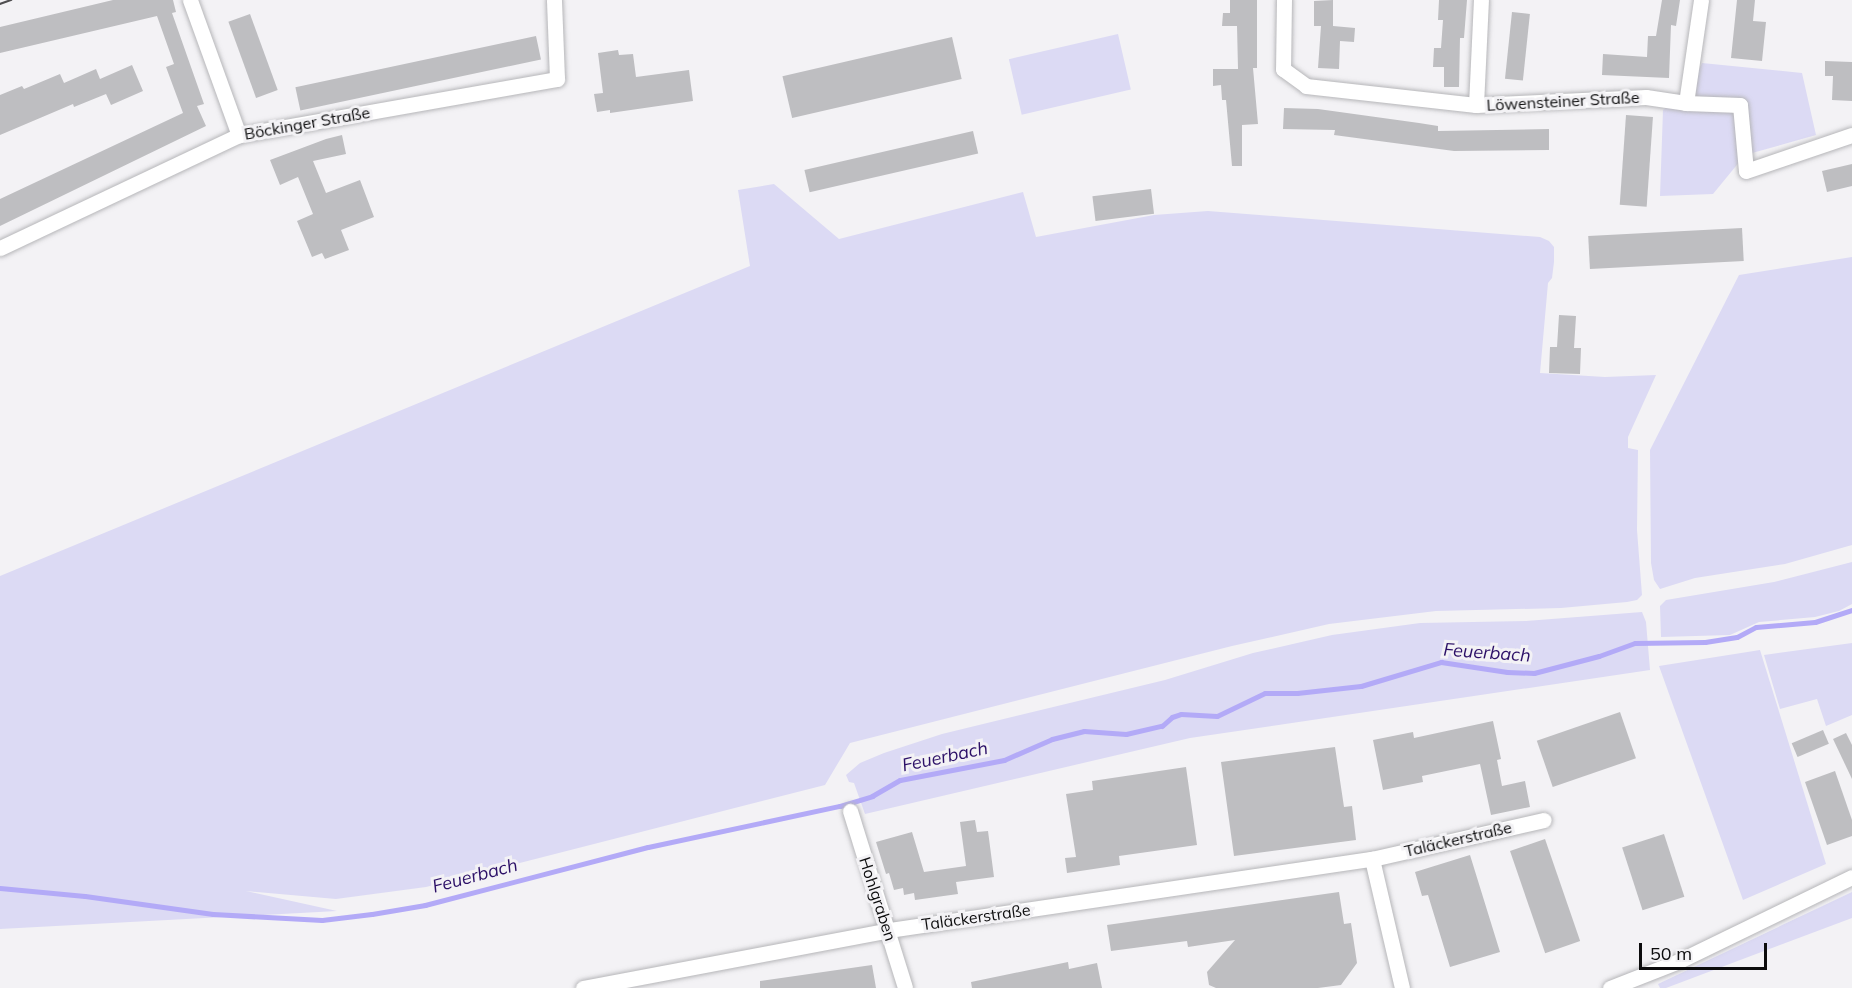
<!DOCTYPE html>
<meta charset="utf-8">
<style>
body{margin:0}
#map{position:relative;width:1852px;height:988px;overflow:hidden;background:#f3f2f5;font-family:Mulish,sans-serif}
div>[style]{position:absolute}
.green>*{inset:0;background:#dcdaf4;transform-origin:0 0}
.stream>*{height:5px;margin:-2.5px;padding:0 2.5px;transform-origin:2.5px;border-radius:2.5px;background:#b3aaf7}
.building>*{inset:0;background:#bebec1;transform-origin:0 0}
.roads{filter:drop-shadow(0 0 2px #b6b6b9) drop-shadow(0 0 2px #b6b6b9)}
.minor>*{height:15px;margin:-7.5px;padding:0 7.5px;transform-origin:7.5px;border-radius:7.5px;background:#fff}
.tram>*{height:1.5px;margin:-0.75px;padding:0 0.75px;transform-origin:0.75px;border-radius:0.75px;background:#4f4e50}
span{translate:-50% -50%;white-space:nowrap;text-align:center;line-height:1.15;-webkit-text-stroke:6px #f3f2f5;paint-order:stroke}
.street-label{font-size:16px;color:#0c0c0d}
.water-label{font-size:18px;color:#2c1067;font-style:italic}
.scale{position:absolute;left:1639px;top:943px;width:128px;height:27px;box-sizing:border-box;border:3px solid #0c0c0d;border-top:0;padding-left:8px;font-size:18px;line-height:21px;white-space:nowrap;color:#0c0c0d;-webkit-text-stroke:4px #f3f2f5;paint-order:stroke}
</style>
<div id="map">
<div class="green">
<div style="left:1118px;top:34px;width:57px;height:112px;rotate:77deg"></div>
<div style="clip-path:polygon(1702px 63px,1802px 73px,1816px 135px,1745px 155px,1713px 194px,1660px 196px,1663px 110px,1693px 81px)"></div>
<div style="clip-path:polygon(774px 184px,839px 239px,1023px 192px,1036px 237px,1154px 215px,1208px 211px,1540px 237px,1549px 241px,1554px 247px,1554px 262px,1552px 278px,1548px 283px,1540px 373px,1605px 377px,1656px 375px,1628px 437px,1628px 448px,1638px 450px,1637px 530px,1642px 595px,1637px 600px,1627px 602px,1561px 608px,1436px 611px,1329px 624px,1232px 646px,850px 743px,825px 785px,426px 887px,336px 899px,246px 891px,337px 911px,0 929px,0 576px,750px 266px,738px 190px)"></div>
<div style="clip-path:polygon(1852px 257px,1852px 545px,1785px 564px,1695px 578px,1660px 589px,1654px 580px,1651px 563px,1650px 450px,1739px 275px)"></div>
<div style="clip-path:polygon(1852px 562px,1852px 604px,1839px 611px,1815px 617px,1759px 622px,1730px 635px,1661px 637px,1660px 606px,1666px 600px,1774px 582px)"></div>
<div style="clip-path:polygon(1642px 612px,1646px 622px,1650px 670px,1190px 738px,865px 814px,854px 783px,849px 782px,846px 775px,860px 763px,884px 753px,942px 734px,1165px 680px,1253px 653px,1332px 635px,1420px 623px,1526px 621px)"></div>
<div style="clip-path:polygon(1852px 643px,1852px 715px,1826px 726px,1817px 699px,1780px 709px,1764px 655px)"></div>
<div style="clip-path:polygon(1760px 650px,1826px 864px,1743px 900px,1659px 666px)"></div>
<div style="clip-path:polygon(1852px 892px,1852px 918px,1666px 988px,1660px 988px,1658px 984px)"></div>
</div>
<div class="stream">
<div style="left:0;top:888px;width:85px;rotate:5.4deg"></div>
<div style="left:85px;top:896px;width:129px;rotate:8deg"></div>
<div style="left:213px;top:914px;width:109px;rotate:3.2deg"></div>
<div style="left:322px;top:920px;width:50px;rotate:-6.8deg"></div>
<div style="left:372px;top:914px;width:54px;rotate:-9.6deg"></div>
<div style="left:425px;top:905px;width:230px;rotate:-14.6deg"></div>
<div style="left:648px;top:847px;width:196px;rotate:-12.1deg"></div>
<div style="left:840px;top:806px;width:34px;rotate:-17deg"></div>
<div style="left:872px;top:796px;width:32px;rotate:-30deg"></div>
<div style="left:900px;top:780px;width:106px;rotate:-10.9deg"></div>
<div style="left:1004px;top:760px;width:52px;rotate:-23.6deg"></div>
<div style="left:1052px;top:739px;width:33px;rotate:-14deg"></div>
<div style="left:1084px;top:731px;width:42px;rotate:4.1deg"></div>
<div style="left:1126px;top:734px;width:37px;rotate:-13deg"></div>
<div style="left:1162px;top:726px;width:13px;rotate:-42deg"></div>
<div style="left:1172px;top:717px;width:9px;rotate:-18deg"></div>
<div style="left:1181px;top:714px;width:36px;rotate:3deg"></div>
<div style="left:1217px;top:716px;width:53px;rotate:-25.6deg"></div>
<div style="left:1265px;top:693px;width:32px"></div>
<div style="left:1297px;top:693px;width:64px;rotate:-6.2deg"></div>
<div style="left:1361px;top:686px;width:84px;rotate:-16.7deg"></div>
<div style="left:1441px;top:662px;width:67px;rotate:8.6deg"></div>
<div style="left:1507px;top:672px;width:27px;rotate:2deg"></div>
<div style="left:1534px;top:673px;width:67px;rotate:-14.7deg"></div>
<div style="left:1599px;top:656px;width:38px;rotate:-20deg"></div>
<div style="left:1635px;top:643px;width:70px;rotate:-0.8deg"></div>
<div style="left:1705px;top:642px;width:32px;rotate:-9deg"></div>
<div style="left:1737px;top:637px;width:21px;rotate:-28deg"></div>
<div style="left:1756px;top:627px;width:59px;rotate:-4.8deg"></div>
<div style="left:1815px;top:622px;width:39px;rotate:-18deg"></div>
</div>
<div class="building">
<div style="clip-path:polygon(113px 0,173px 0,176px 12px,172px 13px,204px 104px,197px 106px,206px 126px,0 226px,0 199px,183px 113px,166px 67px,174px 64px,157px 16px,0 53px,0 27px)"></div>
<div style="clip-path:polygon(1230px 0,1257px 0,1257px 68px,1253px 68px,1258px 124px,1242px 125px,1242px 166px,1232px 166px,1226px 100px,1222px 100px,1221px 85px,1213px 86px,1213px 69px,1238px 69px,1237px 26px,1222px 26px,1223px 13px,1230px 13px)"></div>
<div style="clip-path:polygon(1333px 0,1333px 26px,1355px 28px,1354px 42px,1340px 41px,1339px 69px,1318px 68px,1321px 26px,1314px 26px,1314px 1px)"></div>
<div style="clip-path:polygon(1439px 0,1467px 0,1464px 38px,1460px 38px,1459px 87px,1444px 87px,1444px 67px,1433px 67px,1434px 48px,1441px 48px,1443px 20px,1438px 20px)"></div>
<div style="clip-path:polygon(1662px 0,1680px 0,1676px 26px,1671px 25px,1669px 78px,1602px 75px,1603px 54px,1647px 57px,1648px 36px,1656px 36px)"></div>
<div style="clip-path:polygon(1737px 0,1755px 0,1753px 21px,1766px 22px,1762px 61px,1731px 58px)"></div>
<div style="left:1512px;top:12px;width:18px;height:67px;rotate:6deg"></div>
<div style="left:250px;top:14px;width:81px;height:23px;rotate:70deg"></div>
<div style="left:536px;top:36px;width:24px;height:246px;rotate:78deg"></div>
<div style="left:952px;top:37px;width:43px;height:174px;rotate:77deg"></div>
<div style="clip-path:polygon(618px 50px,619px 55px,633px 54px,636px 77px,689px 70px,693px 101px,610px 113px,610px 110px,597px 112px,594px 94px,603px 93px,598px 53px)"></div>
<div style="clip-path:polygon(1825px 61px,1852px 62px,1852px 101px,1832px 100px,1833px 76px,1825px 76px)"></div>
<div style="clip-path:polygon(132px 65px,143px 91px,111px 105px,106px 94px,74px 107px,73px 104px,0 135px,0 95px,22px 86px,24px 89px,60px 74px,64px 83px,96px 69px,100px 79px)"></div>
<div style="clip-path:polygon(1284px 108px,1318px 109px,1419px 123px,1438px 126px,1438px 131px,1549px 129px,1549px 150px,1454px 151px,1334px 135px,1335px 130px,1283px 129px)"></div>
<div style="left:1626px;top:115px;width:27px;height:90px;rotate:4deg"></div>
<div style="left:973px;top:131px;width:23px;height:173px;rotate:77deg"></div>
<div style="clip-path:polygon(342px 135px,346px 154px,313px 161px,326px 193px,360px 180px,374px 217px,341px 230px,349px 250px,325px 259px,322px 253px,312px 257px,297px 221px,313px 214px,298px 177px,280px 185px,270px 160px,326px 139px)"></div>
<div style="clip-path:polygon(1852px 164px,1852px 186px,1827px 192px,1822px 171px)"></div>
<div style="left:1151px;top:189px;width:25px;height:59px;rotate:83deg"></div>
<div style="left:1742px;top:228px;width:33px;height:154px;rotate:87deg"></div>
<div style="clip-path:polygon(1559px 315px,1576px 316px,1574px 348px,1581px 348px,1580px 374px,1549px 373px,1550px 347px,1557px 347px)"></div>
<div style="left:1620px;top:712px;width:49px;height:88px;rotate:71deg"></div>
<div style="clip-path:polygon(1493px 721px,1501px 759px,1497px 760px,1502px 786px,1525px 781px,1530px 807px,1491px 815px,1480px 764px,1422px 776px,1423px 782px,1383px 790px,1373px 740px,1413px 732px,1414px 738px)"></div>
<div style="left:1823px;top:730px;width:15px;height:34px;rotate:67deg"></div>
<div style="clip-path:polygon(1846px 733px,1852px 745px,1852px 779px,1833px 739px)"></div>
<div style="clip-path:polygon(1335px 747px,1344px 807px,1352px 806px,1356px 840px,1234px 856px,1221px 762px)"></div>
<div style="clip-path:polygon(1186px 767px,1197px 845px,1119px 856px,1120px 865px,1067px 873px,1065px 858px,1076px 857px,1066px 794px,1093px 790px,1092px 781px)"></div>
<div style="clip-path:polygon(1835px 771px,1852px 820px,1852px 836px,1827px 845px,1805px 782px)"></div>
<div style="clip-path:polygon(975px 820px,977px 832px,988px 831px,994px 877px,956px 882px,958px 894px,915px 900px,914px 893px,904px 895px,903px 888px,894px 890px,889px 873px,886px 874px,876px 842px,912px 832px,924px 872px,966px 866px,960px 822px)"></div>
<div style="left:1664px;top:834px;width:66px;height:44px;rotate:72deg"></div>
<div style="left:1545px;top:839px;width:108px;height:37px;rotate:71deg"></div>
<div style="clip-path:polygon(1470px 855px,1500px 952px,1450px 967px,1428px 895px,1422px 896px,1415px 872px)"></div>
<div style="clip-path:polygon(1339px 892px,1344px 924px,1351px 923px,1357px 963px,1341px 985px,1318px 988px,1216px 988px,1209px 985px,1207px 972px,1235px 940px,1188px 947px,1187px 941px,1111px 951px,1107px 925px)"></div>
<div style="clip-path:polygon(1068px 962px,1069px 969px,1097px 963px,1102px 988px,972px 988px,971px 982px)"></div>
<div style="clip-path:polygon(872px 965px,876px 988px,760px 988px,760px 981px)"></div>
</div>
<div class="roads">
<div class="minor">
<div style="left:190px;top:0;width:144px;rotate:70.1deg"></div>
<div style="left:1284px;top:0;width:69px;rotate:90.8deg"></div>
<div style="left:1283px;top:69px;width:29px;rotate:36deg"></div>
<div style="left:1306px;top:86px;width:171px;rotate:6.4deg"></div>
<div style="left:1476px;top:105px;width:170px;rotate:-2.7deg"></div>
<div style="left:1646px;top:97px;width:40px;rotate:8.5deg"></div>
<div style="left:1686px;top:103px;width:54px;rotate:2.1deg"></div>
<div style="left:1740px;top:105px;width:66px;rotate:84.8deg"></div>
<div style="left:1746px;top:171px;width:112px;rotate:-18.8deg"></div>
<div style="left:1686px;top:103px;width:104px;rotate:-81.7deg"></div>
<div style="left:1476px;top:105px;width:105px;rotate:-87.3deg"></div>
<div style="left:0;top:248px;width:264px;rotate:-25.3deg"></div>
<div style="left:239px;top:135px;width:323px;rotate:-10deg"></div>
<div style="left:557px;top:79px;width:79px;rotate:-92.2deg"></div>
<div style="left:850px;top:811px;width:185px;rotate:72.7deg"></div>
<div style="left:1372px;top:859px;width:132px;rotate:76.9deg"></div>
<div style="left:583px;top:988px;width:311px;rotate:-10.7deg"></div>
<div style="left:889px;top:930px;width:488px;rotate:-8.4deg"></div>
<div style="left:1372px;top:859px;width:176px;rotate:-12.8deg"></div>
<div style="left:1610px;top:988px;width:74px;rotate:-21.4deg"></div>
<div style="left:1679px;top:961px;width:192px;rotate:-25.9deg"></div>
</div>
</div>
<div class="tram">
<div style="left:0;top:4px;width:12px;rotate:-20deg"></div>
</div>
<div class="street-label">
<span style="left:1563px;top:101px;rotate:-3deg">Löwensteiner Straße</span>
<span style="left:307px;top:123px;rotate:-10deg">Böckinger Straße</span>
<span style="left:1458px;top:839px;rotate:-13deg">Taläckerstraße</span>
<span style="left:878px;top:899px;rotate:72deg">Hohlgraben</span>
<span style="left:976px;top:917px;rotate:-8deg">Taläckerstraße</span>
</div>
<div class="water-label">
<span style="left:1487px;top:653px;rotate:4deg">Feuerbach</span>
<span style="left:945px;top:757px;rotate:-12deg">Feuerbach</span>
<span style="left:475px;top:876px;rotate:-15deg">Feuerbach</span>
</div>
<div class="scale">50 m</div>
</div>
